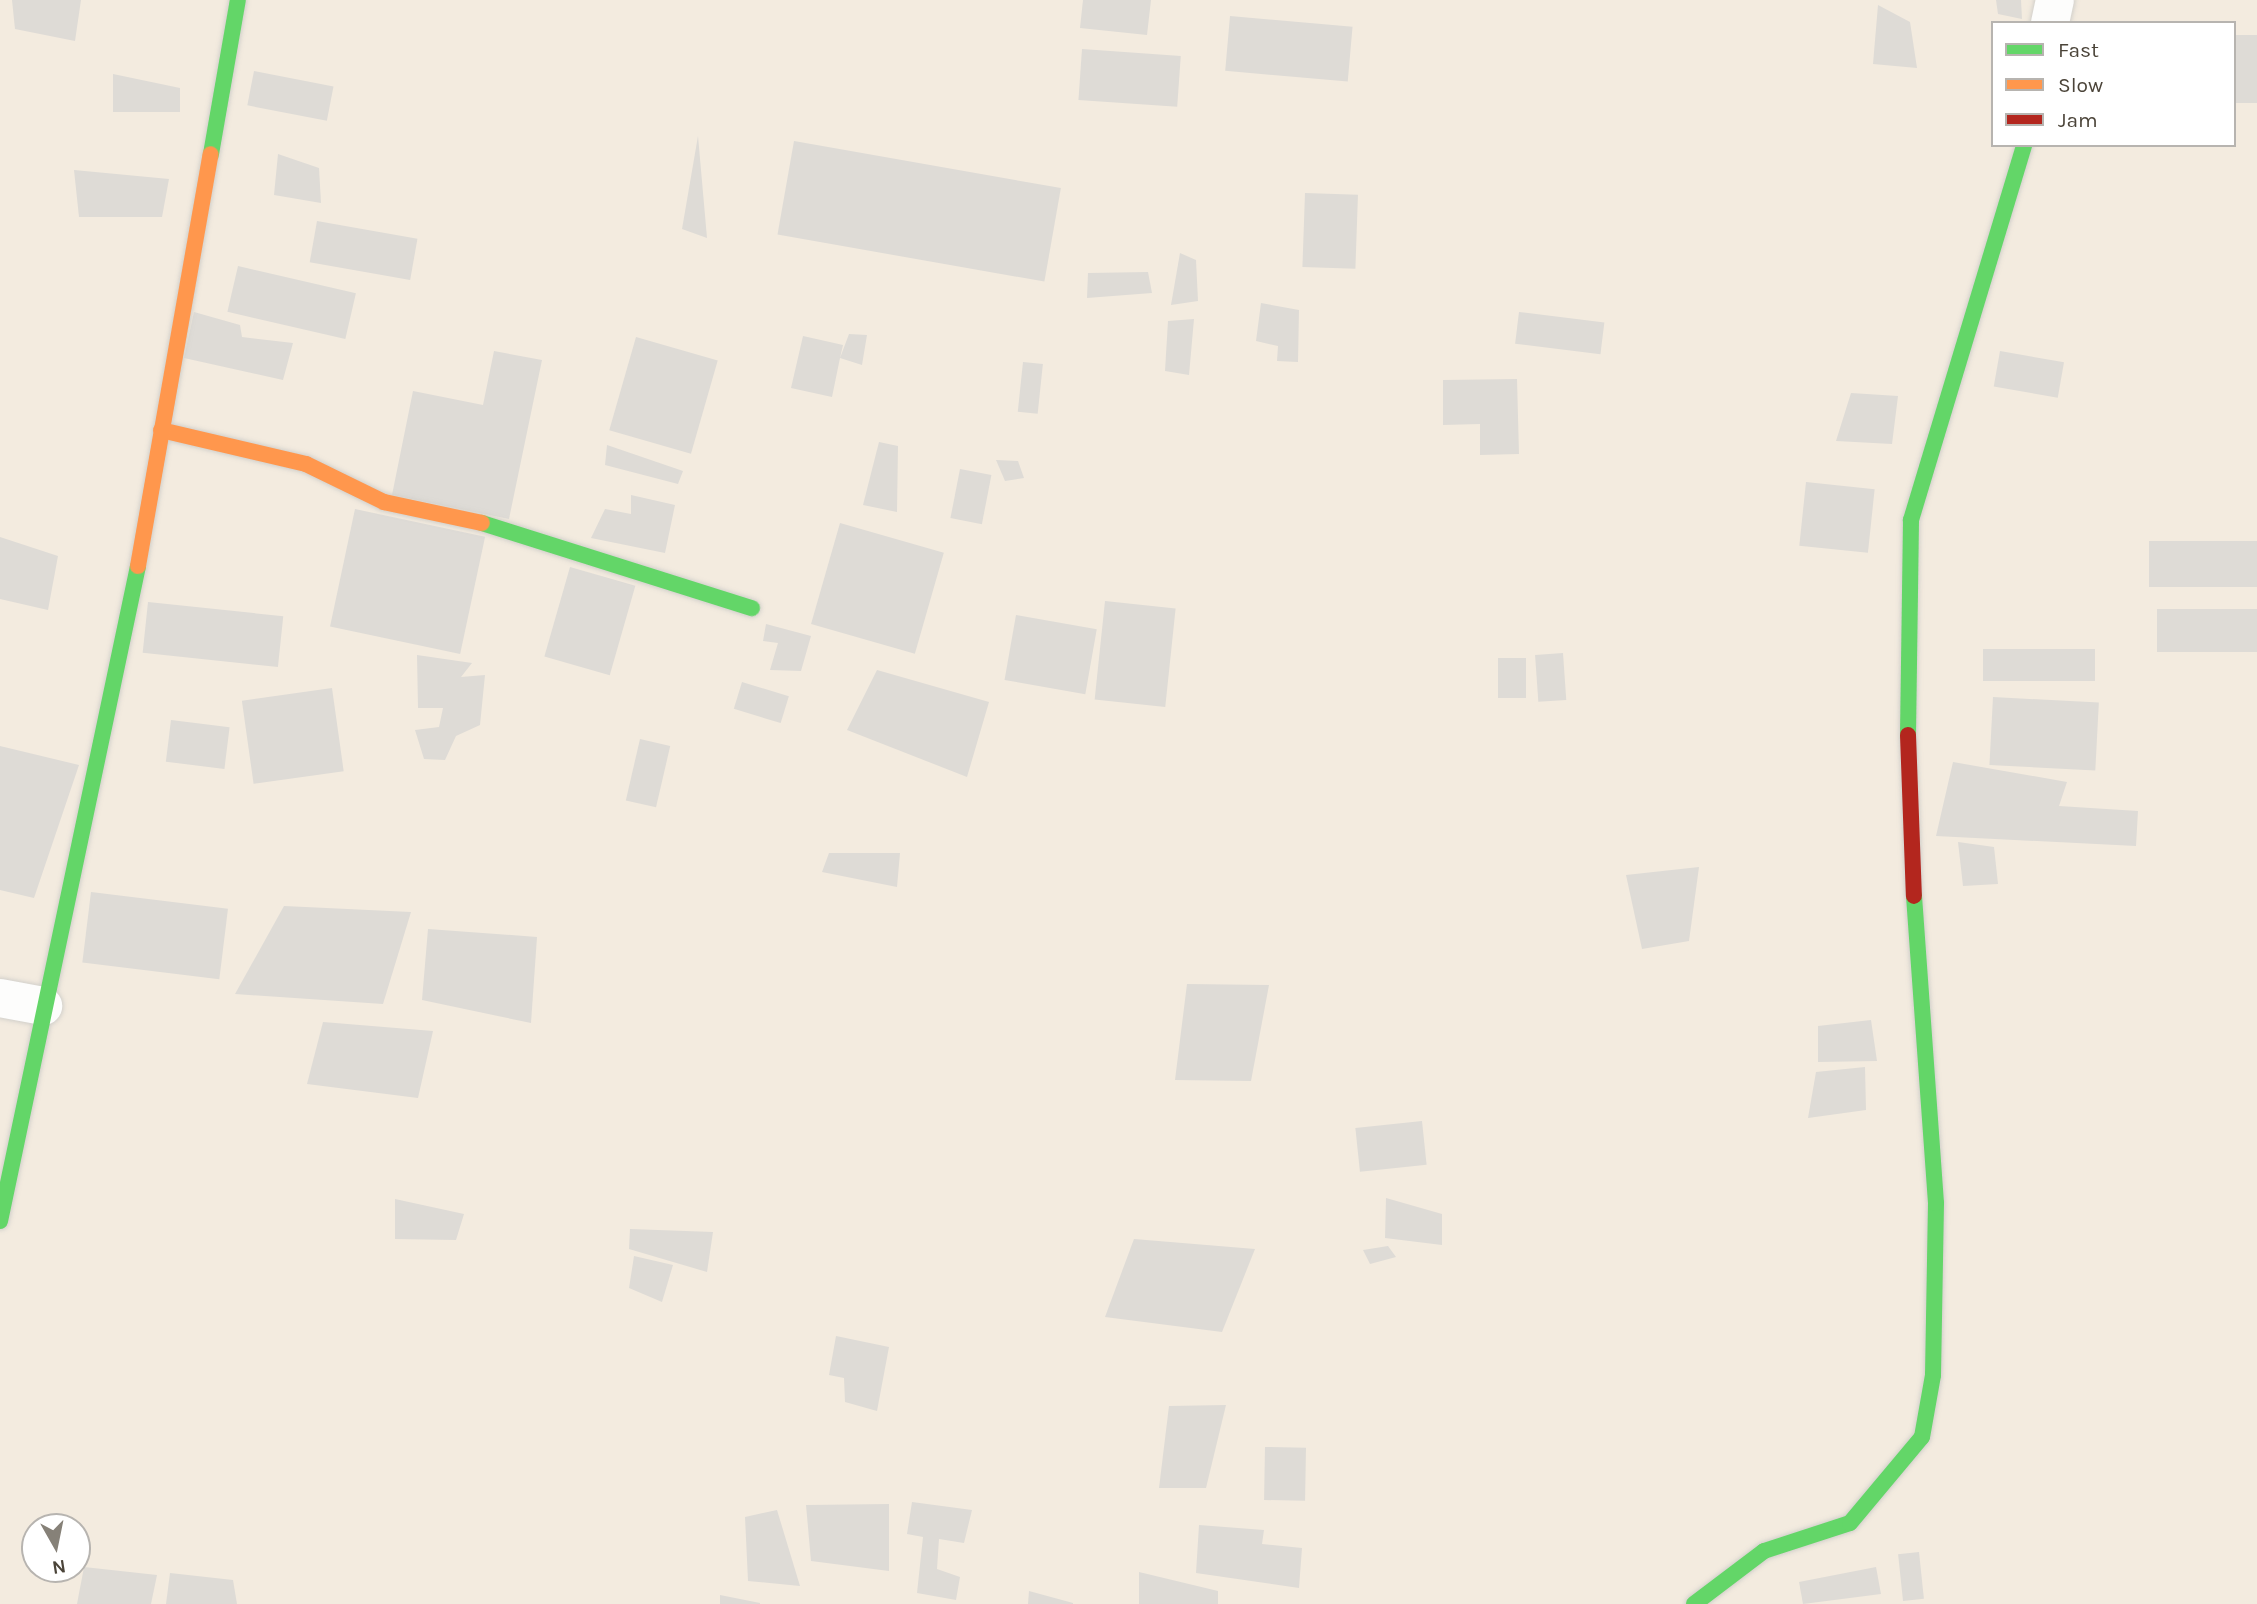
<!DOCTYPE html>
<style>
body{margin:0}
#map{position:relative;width:2257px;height:1604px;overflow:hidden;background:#f4f2ee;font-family:Karla,sans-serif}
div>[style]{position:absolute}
.commercial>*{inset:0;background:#f3ebdf}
.building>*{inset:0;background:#dedbd6;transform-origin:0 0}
.roads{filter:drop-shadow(0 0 2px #d2d0cb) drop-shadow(0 0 2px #d2d0cb)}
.street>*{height:38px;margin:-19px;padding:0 19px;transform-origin:19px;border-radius:19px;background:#fdfdfc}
.fast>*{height:16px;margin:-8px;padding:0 8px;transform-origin:8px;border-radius:8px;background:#63d668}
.slow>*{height:16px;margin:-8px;padding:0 8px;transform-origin:8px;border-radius:8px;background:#ff974d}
.jam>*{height:16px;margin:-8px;padding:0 8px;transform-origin:8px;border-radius:8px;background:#b3261e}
span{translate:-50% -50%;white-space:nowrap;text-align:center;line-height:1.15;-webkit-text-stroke:5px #fff;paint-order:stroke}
.legend{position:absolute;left:1991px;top:21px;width:245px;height:126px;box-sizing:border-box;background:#fff;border:2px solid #b7b4b0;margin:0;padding:9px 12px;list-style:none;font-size:21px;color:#4b4439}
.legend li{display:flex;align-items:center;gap:14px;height:35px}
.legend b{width:35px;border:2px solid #b7b4b0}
.north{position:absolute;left:21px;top:1513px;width:70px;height:70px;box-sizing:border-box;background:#fff;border:2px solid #b7b4b0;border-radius:50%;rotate:171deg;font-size:19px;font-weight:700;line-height:28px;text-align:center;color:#4b4439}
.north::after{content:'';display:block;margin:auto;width:24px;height:32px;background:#868178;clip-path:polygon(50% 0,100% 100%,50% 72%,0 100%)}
</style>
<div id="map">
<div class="commercial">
<div style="clip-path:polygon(evenodd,0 0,2257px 0,2257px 1604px,0 1604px,0 0,1993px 23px,2234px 23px,2234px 145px,1993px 145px,1993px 23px,0 0,35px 1527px,77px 1527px,77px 1569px,35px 1569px,35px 1527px)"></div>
</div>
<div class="building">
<div style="clip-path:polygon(12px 0,81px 0,75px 41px,15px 29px)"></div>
<div style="clip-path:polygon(1083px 0,1151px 0,1147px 35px,1080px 28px)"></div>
<div style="clip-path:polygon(1996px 0,2021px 0,2022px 19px,1998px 14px)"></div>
<div style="clip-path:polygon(1878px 5px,1910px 22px,1917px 68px,1873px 64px)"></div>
<div style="left:1230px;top:16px;width:123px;height:55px;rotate:5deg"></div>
<div style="left:2257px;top:35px;width:68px;height:23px;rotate:90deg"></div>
<div style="left:1082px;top:49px;width:99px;height:51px;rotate:4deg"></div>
<div style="left:254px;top:71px;width:81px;height:35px;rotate:11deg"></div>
<div style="clip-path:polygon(113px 74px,180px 88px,180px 112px,113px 112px)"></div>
<div style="clip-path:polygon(698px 136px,707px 238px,682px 229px)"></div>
<div style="left:794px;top:141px;width:271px;height:95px;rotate:10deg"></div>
<div style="clip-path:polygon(278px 154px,319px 168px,321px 203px,274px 195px)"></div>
<div style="clip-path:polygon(74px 170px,169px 179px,162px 217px,79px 217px)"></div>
<div style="left:1305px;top:193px;width:53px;height:74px;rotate:2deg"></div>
<div style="left:317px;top:221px;width:102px;height:42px;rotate:10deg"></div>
<div style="clip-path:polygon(1180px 253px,1196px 260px,1198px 301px,1171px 305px)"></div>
<div style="left:238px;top:266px;width:121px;height:47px;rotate:13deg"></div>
<div style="clip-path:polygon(1148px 272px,1152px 293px,1087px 298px,1088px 273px)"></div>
<div style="clip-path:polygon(1261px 303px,1299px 310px,1298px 362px,1277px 361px,1278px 346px,1256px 341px)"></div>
<div style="clip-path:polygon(194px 312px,240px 325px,242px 337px,293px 343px,283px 380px,184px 358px)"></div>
<div style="left:1519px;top:312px;width:86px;height:32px;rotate:7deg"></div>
<div style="clip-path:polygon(1194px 319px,1189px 375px,1165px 371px,1168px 321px)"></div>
<div style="clip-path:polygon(849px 334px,867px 335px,862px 365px,840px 358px,832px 397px,791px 388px,803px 336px,843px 345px,840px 358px)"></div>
<div style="left:636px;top:337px;width:85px;height:97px;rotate:16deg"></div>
<div style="clip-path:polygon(494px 351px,542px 360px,509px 519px,392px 495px,413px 391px,483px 405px)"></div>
<div style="left:2000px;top:351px;width:65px;height:36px;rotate:10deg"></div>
<div style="left:1023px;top:362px;width:20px;height:50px;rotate:6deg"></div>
<div style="clip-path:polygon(1517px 379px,1519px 454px,1480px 455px,1480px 424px,1443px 425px,1443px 380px)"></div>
<div style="clip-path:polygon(1851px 393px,1898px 396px,1892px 444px,1836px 441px)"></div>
<div style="clip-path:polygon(879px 442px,898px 446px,897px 512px,863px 505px)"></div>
<div style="clip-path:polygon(607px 445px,683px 471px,678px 484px,605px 465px)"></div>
<div style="clip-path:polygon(996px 460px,1018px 461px,1024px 478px,1005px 481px)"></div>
<div style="left:960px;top:469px;width:32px;height:50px;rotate:11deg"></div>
<div style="left:1806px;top:482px;width:69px;height:64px;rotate:6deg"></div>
<div style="clip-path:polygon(631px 495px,675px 505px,665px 553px,591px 538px,605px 509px,631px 514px)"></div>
<div style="left:355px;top:509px;width:133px;height:120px;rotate:12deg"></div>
<div style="left:840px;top:523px;width:108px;height:105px;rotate:16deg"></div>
<div style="clip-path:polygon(0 537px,58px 556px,48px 610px,0 599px)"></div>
<div style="left:2257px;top:541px;width:46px;height:108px;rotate:90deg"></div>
<div style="left:570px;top:567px;width:68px;height:93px;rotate:16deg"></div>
<div style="left:1105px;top:601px;width:71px;height:99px;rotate:6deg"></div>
<div style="left:148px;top:602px;width:136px;height:51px;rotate:6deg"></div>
<div style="left:2257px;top:609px;width:43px;height:100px;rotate:90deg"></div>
<div style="left:1016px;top:615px;width:82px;height:66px;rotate:10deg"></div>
<div style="clip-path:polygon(766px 624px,811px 636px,801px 671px,770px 670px,778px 643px,763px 641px)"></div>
<div style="left:2095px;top:649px;width:32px;height:112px;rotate:90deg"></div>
<div style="left:1563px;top:653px;width:47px;height:28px;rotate:86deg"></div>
<div style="clip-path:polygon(417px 655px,472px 663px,461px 677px,485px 675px,480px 725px,456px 736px,445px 760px,424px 759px,415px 730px,439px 727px,443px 708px,418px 708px)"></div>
<div style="left:1498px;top:658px;width:28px;height:40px"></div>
<div style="clip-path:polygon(877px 670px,989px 702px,967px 777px,847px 730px)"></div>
<div style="left:742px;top:682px;width:49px;height:28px;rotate:17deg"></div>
<div style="left:332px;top:688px;width:84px;height:91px;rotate:82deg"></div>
<div style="left:1993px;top:697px;width:106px;height:68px;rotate:3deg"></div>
<div style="left:171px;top:720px;width:59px;height:42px;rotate:7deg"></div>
<div style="left:640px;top:739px;width:31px;height:63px;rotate:13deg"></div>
<div style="clip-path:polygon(0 746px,79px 765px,34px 898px,0 890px)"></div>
<div style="clip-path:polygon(1953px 762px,2067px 782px,2059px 806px,2138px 811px,2136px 846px,1936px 836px)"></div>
<div style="clip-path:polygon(1958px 842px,1994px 847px,1998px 884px,1963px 886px)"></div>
<div style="clip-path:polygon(829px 853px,900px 853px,897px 887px,822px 872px)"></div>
<div style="clip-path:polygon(1699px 867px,1689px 941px,1642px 949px,1626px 875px)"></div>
<div style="left:91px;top:892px;width:138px;height:71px;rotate:7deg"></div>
<div style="clip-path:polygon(284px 906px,411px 912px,383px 1004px,235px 994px)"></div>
<div style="clip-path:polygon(428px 929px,537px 937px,531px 1023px,422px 1000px)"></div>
<div style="clip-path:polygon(1187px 984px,1269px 985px,1251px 1081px,1175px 1080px)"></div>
<div style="clip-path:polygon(1871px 1020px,1877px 1061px,1818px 1062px,1818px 1026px)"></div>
<div style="clip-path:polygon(323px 1022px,433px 1031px,418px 1098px,307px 1084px)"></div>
<div style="clip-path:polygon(1865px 1067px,1866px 1110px,1808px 1118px,1816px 1072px)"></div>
<div style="left:1422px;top:1121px;width:44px;height:67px;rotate:84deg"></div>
<div style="clip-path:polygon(1386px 1198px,1442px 1214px,1442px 1245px,1385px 1238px)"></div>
<div style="clip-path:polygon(395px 1199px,464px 1214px,456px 1240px,395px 1239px)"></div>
<div style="clip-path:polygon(630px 1229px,713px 1232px,707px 1272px,629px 1249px)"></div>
<div style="clip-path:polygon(1134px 1239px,1255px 1249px,1222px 1332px,1105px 1317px)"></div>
<div style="clip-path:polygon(1388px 1246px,1396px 1257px,1370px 1264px,1363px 1250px)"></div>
<div style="clip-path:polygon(634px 1256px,673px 1265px,662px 1302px,629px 1288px)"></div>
<div style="clip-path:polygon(836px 1336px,889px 1347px,877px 1411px,845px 1402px,844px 1378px,829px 1375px)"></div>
<div style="clip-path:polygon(1226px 1405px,1206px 1488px,1159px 1488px,1169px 1406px)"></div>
<div style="left:1265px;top:1447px;width:41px;height:53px;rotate:1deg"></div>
<div style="clip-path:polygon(912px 1502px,972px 1510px,964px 1543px,939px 1539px,937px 1569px,960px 1577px,956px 1600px,917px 1593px,923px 1537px,907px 1534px)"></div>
<div style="clip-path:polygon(889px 1504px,889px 1571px,811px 1561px,806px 1505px)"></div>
<div style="clip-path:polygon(777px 1510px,800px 1586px,748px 1581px,745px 1517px)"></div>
<div style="clip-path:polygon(1199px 1525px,1264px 1530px,1262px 1544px,1302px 1548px,1299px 1588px,1196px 1573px)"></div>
<div style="left:1919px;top:1552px;width:47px;height:21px;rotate:84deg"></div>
<div style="clip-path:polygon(84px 1567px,157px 1575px,151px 1604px,77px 1604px)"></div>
<div style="clip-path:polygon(1876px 1567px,1881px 1594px,1803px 1604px,1799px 1582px)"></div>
<div style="clip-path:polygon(1139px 1572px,1218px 1591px,1218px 1604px,1139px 1604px)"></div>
<div style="clip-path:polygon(170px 1573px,233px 1580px,237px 1604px,166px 1604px)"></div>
<div style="clip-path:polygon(1029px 1591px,1073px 1603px,1073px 1604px,1028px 1604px)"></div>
<div style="clip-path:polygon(720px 1595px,760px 1603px,760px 1604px,720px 1604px)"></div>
</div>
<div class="roads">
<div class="street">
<div style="left:2050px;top:23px;width:24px;rotate:-78deg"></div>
<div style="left:0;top:998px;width:44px;rotate:10.5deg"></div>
</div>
<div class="fast">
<div style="left:211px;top:154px;width:156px;rotate:-80.1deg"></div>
<div style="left:482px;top:523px;width:283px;rotate:17.5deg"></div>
<div style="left:1908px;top:735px;width:215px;rotate:-89.2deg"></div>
<div style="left:1911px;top:520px;width:392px;rotate:-73.2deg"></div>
<div style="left:0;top:1221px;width:669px;rotate:-78.1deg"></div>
<div style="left:1694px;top:1604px;width:88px;rotate:-37.1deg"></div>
<div style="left:1764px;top:1551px;width:90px;rotate:-18deg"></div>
<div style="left:1850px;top:1523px;width:112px;rotate:-50.1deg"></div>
<div style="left:1922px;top:1437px;width:63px;rotate:-79.9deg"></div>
<div style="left:1933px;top:1375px;width:172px;rotate:-89deg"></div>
<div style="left:1936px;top:1203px;width:308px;rotate:-94.1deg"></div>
</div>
<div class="slow">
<div style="left:161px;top:430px;width:149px;rotate:13.2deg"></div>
<div style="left:306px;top:464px;width:87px;rotate:26deg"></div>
<div style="left:384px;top:502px;width:100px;rotate:12.1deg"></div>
<div style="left:138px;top:566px;width:418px;rotate:-80deg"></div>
</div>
<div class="jam">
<div style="left:1908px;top:735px;width:161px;rotate:87.9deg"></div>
</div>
</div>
<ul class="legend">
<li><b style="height:9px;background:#63d668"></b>Fast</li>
<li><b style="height:9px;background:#ff974d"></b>Slow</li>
<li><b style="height:9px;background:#b3261e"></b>Jam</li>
</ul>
<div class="north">N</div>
</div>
